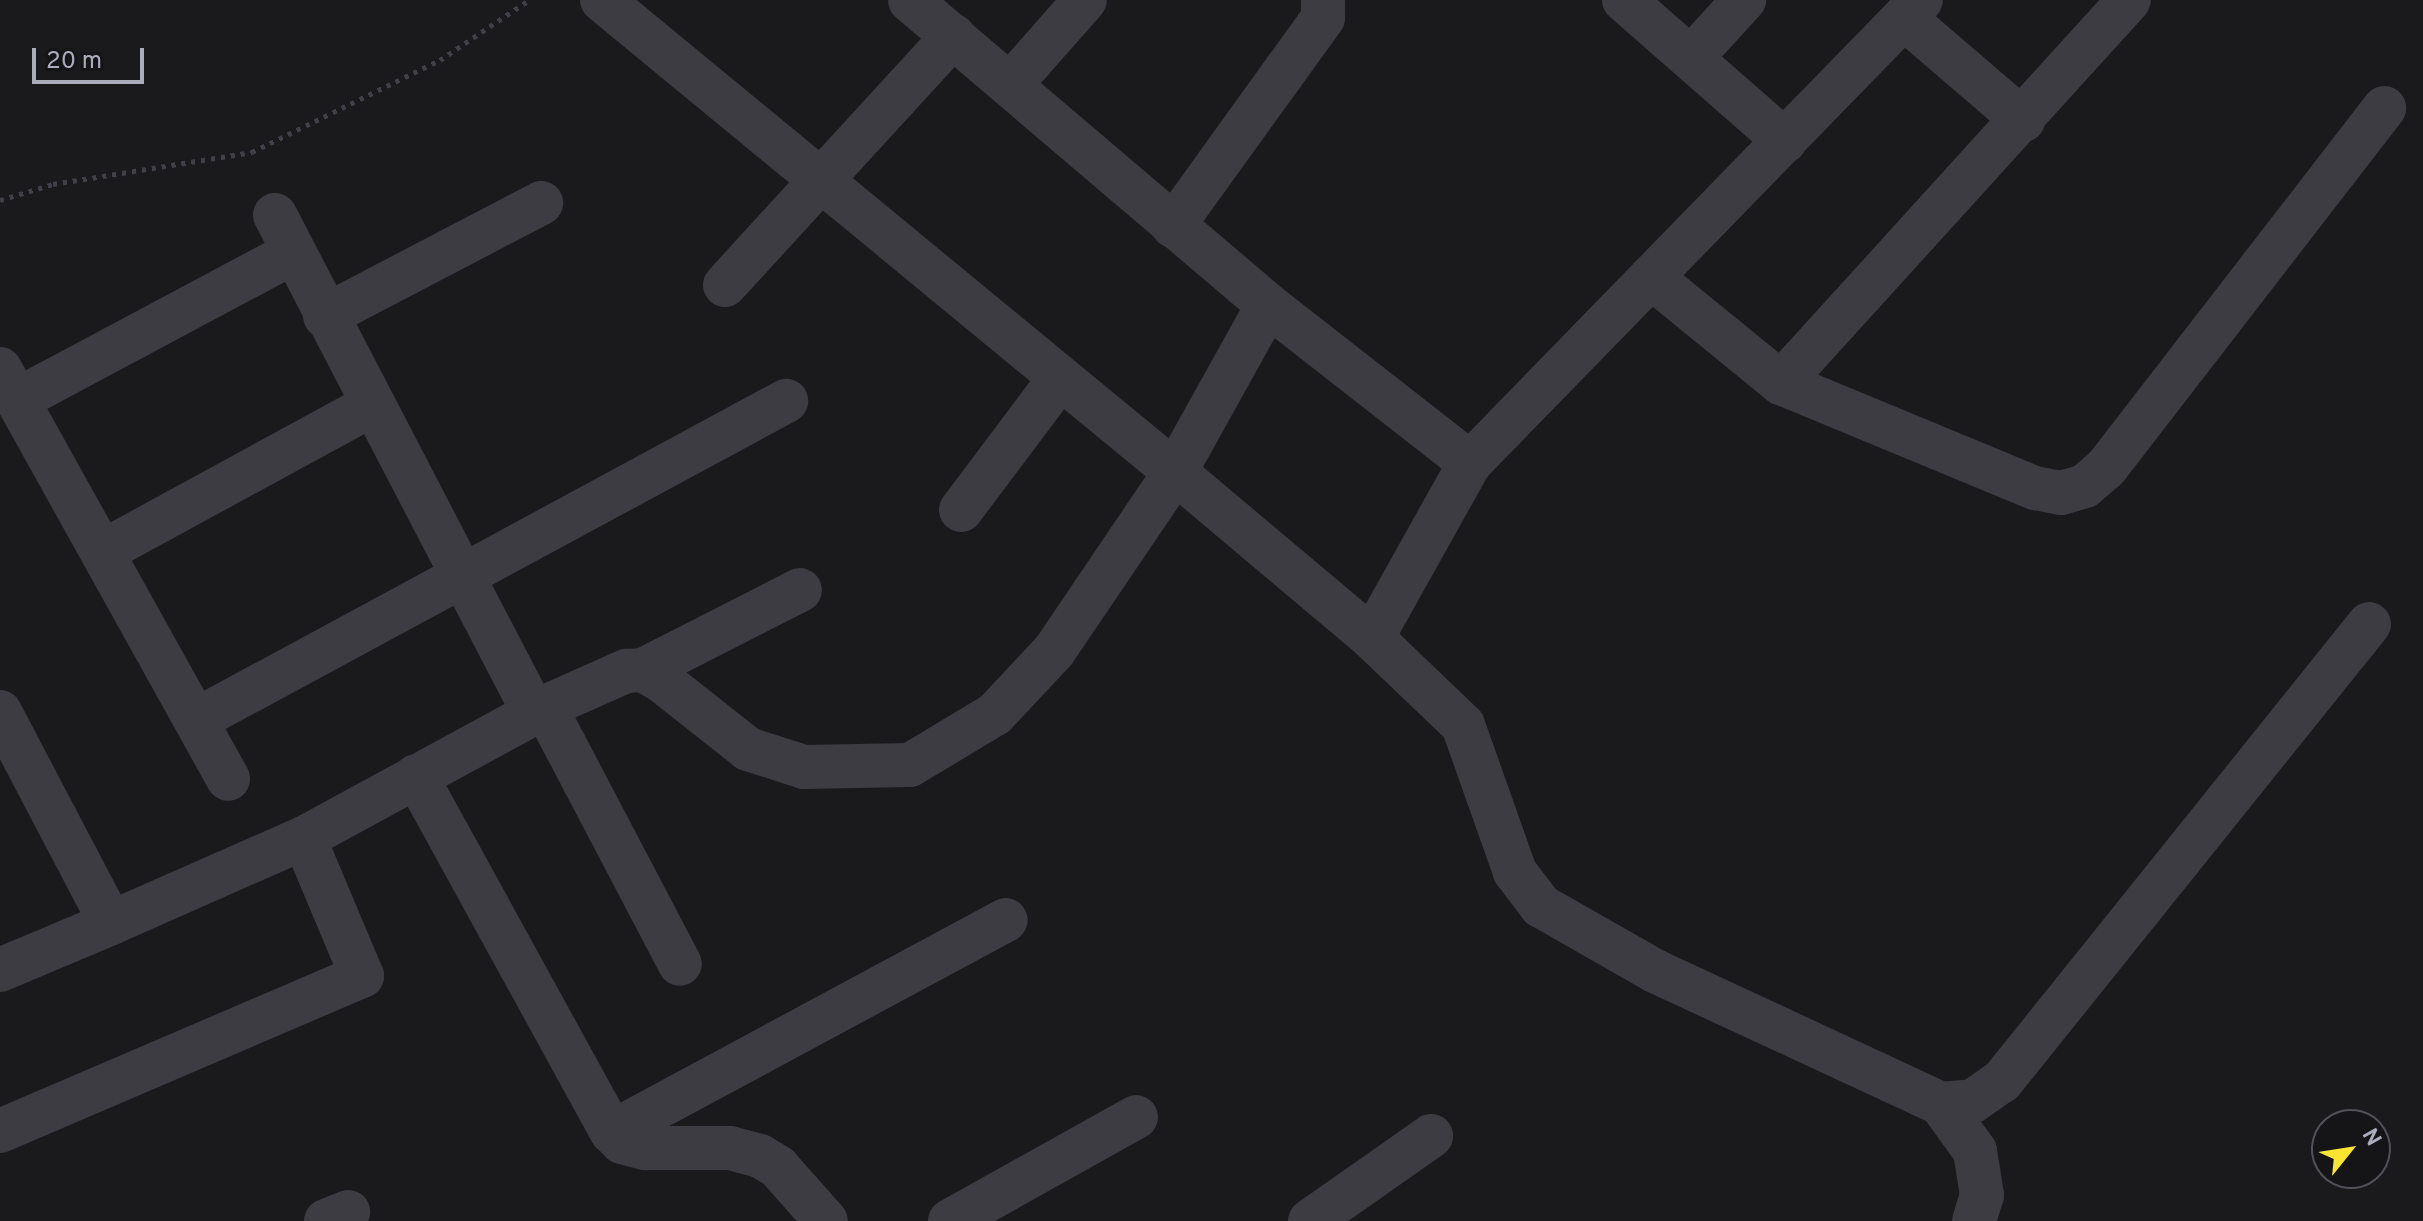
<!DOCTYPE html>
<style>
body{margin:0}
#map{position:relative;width:2423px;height:1221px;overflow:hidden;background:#1a191c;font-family:Overpass,sans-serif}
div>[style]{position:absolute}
.path>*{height:5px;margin-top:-2.5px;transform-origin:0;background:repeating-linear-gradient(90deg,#404048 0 4px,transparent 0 10px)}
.minor>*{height:44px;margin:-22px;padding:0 22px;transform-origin:22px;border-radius:22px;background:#3d3c43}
span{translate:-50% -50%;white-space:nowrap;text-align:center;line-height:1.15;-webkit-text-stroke:6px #151417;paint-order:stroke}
.north{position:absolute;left:2311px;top:1109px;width:80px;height:80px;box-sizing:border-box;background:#151417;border:2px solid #515159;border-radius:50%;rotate:60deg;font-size:22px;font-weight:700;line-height:32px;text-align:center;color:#abadbc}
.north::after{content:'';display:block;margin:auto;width:28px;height:36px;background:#fce531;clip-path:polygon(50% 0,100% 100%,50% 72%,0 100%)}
.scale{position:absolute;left:32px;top:48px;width:112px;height:36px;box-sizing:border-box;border:4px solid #abadbc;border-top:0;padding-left:10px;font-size:24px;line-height:28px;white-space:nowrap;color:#abadbc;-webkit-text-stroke:6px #151417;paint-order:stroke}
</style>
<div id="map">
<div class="path">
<div style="left:0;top:200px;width:55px;rotate:-16.8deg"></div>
<div style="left:53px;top:184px;width:202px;rotate:-9.1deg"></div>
<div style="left:252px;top:152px;width:209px;rotate:-26.1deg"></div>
<div style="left:440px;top:60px;width:107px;rotate:-34deg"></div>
</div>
<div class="minor">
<div style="left:602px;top:0;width:742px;rotate:39.48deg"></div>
<div style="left:1175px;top:472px;width:258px;rotate:40.1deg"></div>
<div style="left:1372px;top:638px;width:126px;rotate:43.7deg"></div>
<div style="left:1463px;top:725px;width:156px;rotate:70.5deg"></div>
<div style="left:1515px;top:872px;width:43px;rotate:52.6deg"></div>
<div style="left:1541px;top:906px;width:131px;rotate:29.7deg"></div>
<div style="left:1655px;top:971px;width:315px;rotate:24.9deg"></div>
<div style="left:1941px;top:1104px;width:32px;rotate:-5deg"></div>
<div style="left:1973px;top:1101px;width:35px;rotate:-35deg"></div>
<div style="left:2002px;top:1081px;width:586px;rotate:-51.23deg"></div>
<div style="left:1624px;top:0;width:214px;rotate:41.2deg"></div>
<div style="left:1904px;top:18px;width:157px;rotate:40.6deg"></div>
<div style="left:1691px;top:58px;width:79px;rotate:-47.6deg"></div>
<div style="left:1010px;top:85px;width:113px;rotate:-48.6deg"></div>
<div style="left:275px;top:215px;width:561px;rotate:62.52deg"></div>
<div style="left:1173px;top:226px;width:256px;rotate:-54.2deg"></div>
<div style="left:1323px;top:18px;width:18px;rotate:-90deg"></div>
<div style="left:1651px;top:277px;width:168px;rotate:39.2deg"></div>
<div style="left:1781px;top:383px;width:275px;rotate:22.5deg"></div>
<div style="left:2035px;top:488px;width:26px;rotate:11deg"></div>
<div style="left:2061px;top:493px;width:25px;rotate:-16deg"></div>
<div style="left:2085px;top:486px;width:28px;rotate:-41deg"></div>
<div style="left:2106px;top:468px;width:455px;rotate:-52.3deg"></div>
<div style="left:725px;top:285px;width:338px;rotate:-47.5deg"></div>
<div style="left:1268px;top:305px;width:256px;rotate:38deg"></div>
<div style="left:325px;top:316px;width:244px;rotate:-27.6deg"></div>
<div style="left:0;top:369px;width:469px;rotate:60.9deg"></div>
<div style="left:1781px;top:383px;width:517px;rotate:-47.74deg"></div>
<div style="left:17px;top:400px;width:314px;rotate:-28.1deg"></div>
<div style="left:961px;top:510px;width:165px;rotate:-53.1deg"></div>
<div style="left:102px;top:552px;width:309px;rotate:-28.6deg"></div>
<div style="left:1372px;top:638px;width:201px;rotate:-60.8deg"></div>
<div style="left:1470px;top:463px;width:646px;rotate:-45.75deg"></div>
<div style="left:643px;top:670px;width:176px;rotate:-27deg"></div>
<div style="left:545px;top:707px;width:290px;rotate:62.3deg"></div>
<div style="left:0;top:712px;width:238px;rotate:62.3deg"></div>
<div style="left:111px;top:923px;width:211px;rotate:-23.8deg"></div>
<div style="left:304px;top:838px;width:274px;rotate:-28.5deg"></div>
<div style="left:545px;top:707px;width:89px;rotate:-24deg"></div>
<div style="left:626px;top:671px;width:17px;rotate:-3deg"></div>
<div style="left:643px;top:670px;width:22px;rotate:30deg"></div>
<div style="left:662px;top:681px;width:110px;rotate:38.3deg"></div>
<div style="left:748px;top:749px;width:59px;rotate:17.8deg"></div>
<div style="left:804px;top:767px;width:106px;rotate:-1.1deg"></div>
<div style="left:910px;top:765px;width:99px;rotate:-31deg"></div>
<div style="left:995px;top:714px;width:86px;rotate:-46.9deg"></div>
<div style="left:1054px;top:651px;width:216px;rotate:-55.9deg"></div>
<div style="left:1175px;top:472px;width:191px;rotate:-60.9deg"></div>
<div style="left:1268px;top:305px;width:470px;rotate:-139.6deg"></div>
<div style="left:196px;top:720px;width:671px;rotate:-28.4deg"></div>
<div style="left:416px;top:776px;width:406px;rotate:61.2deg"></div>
<div style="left:612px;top:1132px;width:14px;rotate:45deg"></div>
<div style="left:622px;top:1142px;width:24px;rotate:15deg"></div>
<div style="left:645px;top:1148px;width:85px"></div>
<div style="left:730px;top:1148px;width:31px;rotate:15deg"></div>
<div style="left:760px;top:1156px;width:21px;rotate:31deg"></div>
<div style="left:778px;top:1167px;width:72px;rotate:48.4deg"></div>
<div style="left:0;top:970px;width:121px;rotate:-22.9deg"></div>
<div style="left:1941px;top:1104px;width:58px;rotate:54.1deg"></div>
<div style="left:1975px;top:1151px;width:45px;rotate:81deg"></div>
<div style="left:1982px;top:1195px;width:27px;rotate:107deg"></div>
<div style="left:0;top:1131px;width:394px;rotate:-23.2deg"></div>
<div style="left:362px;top:976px;width:150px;rotate:-112.8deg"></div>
<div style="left:612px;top:1132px;width:447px;rotate:-28.3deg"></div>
<div style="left:326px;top:1221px;width:24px;rotate:-22deg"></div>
<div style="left:950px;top:1221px;width:213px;rotate:-29.2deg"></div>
<div style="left:1310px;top:1221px;width:148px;rotate:-35.1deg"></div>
</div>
<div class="north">N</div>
<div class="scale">20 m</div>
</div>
